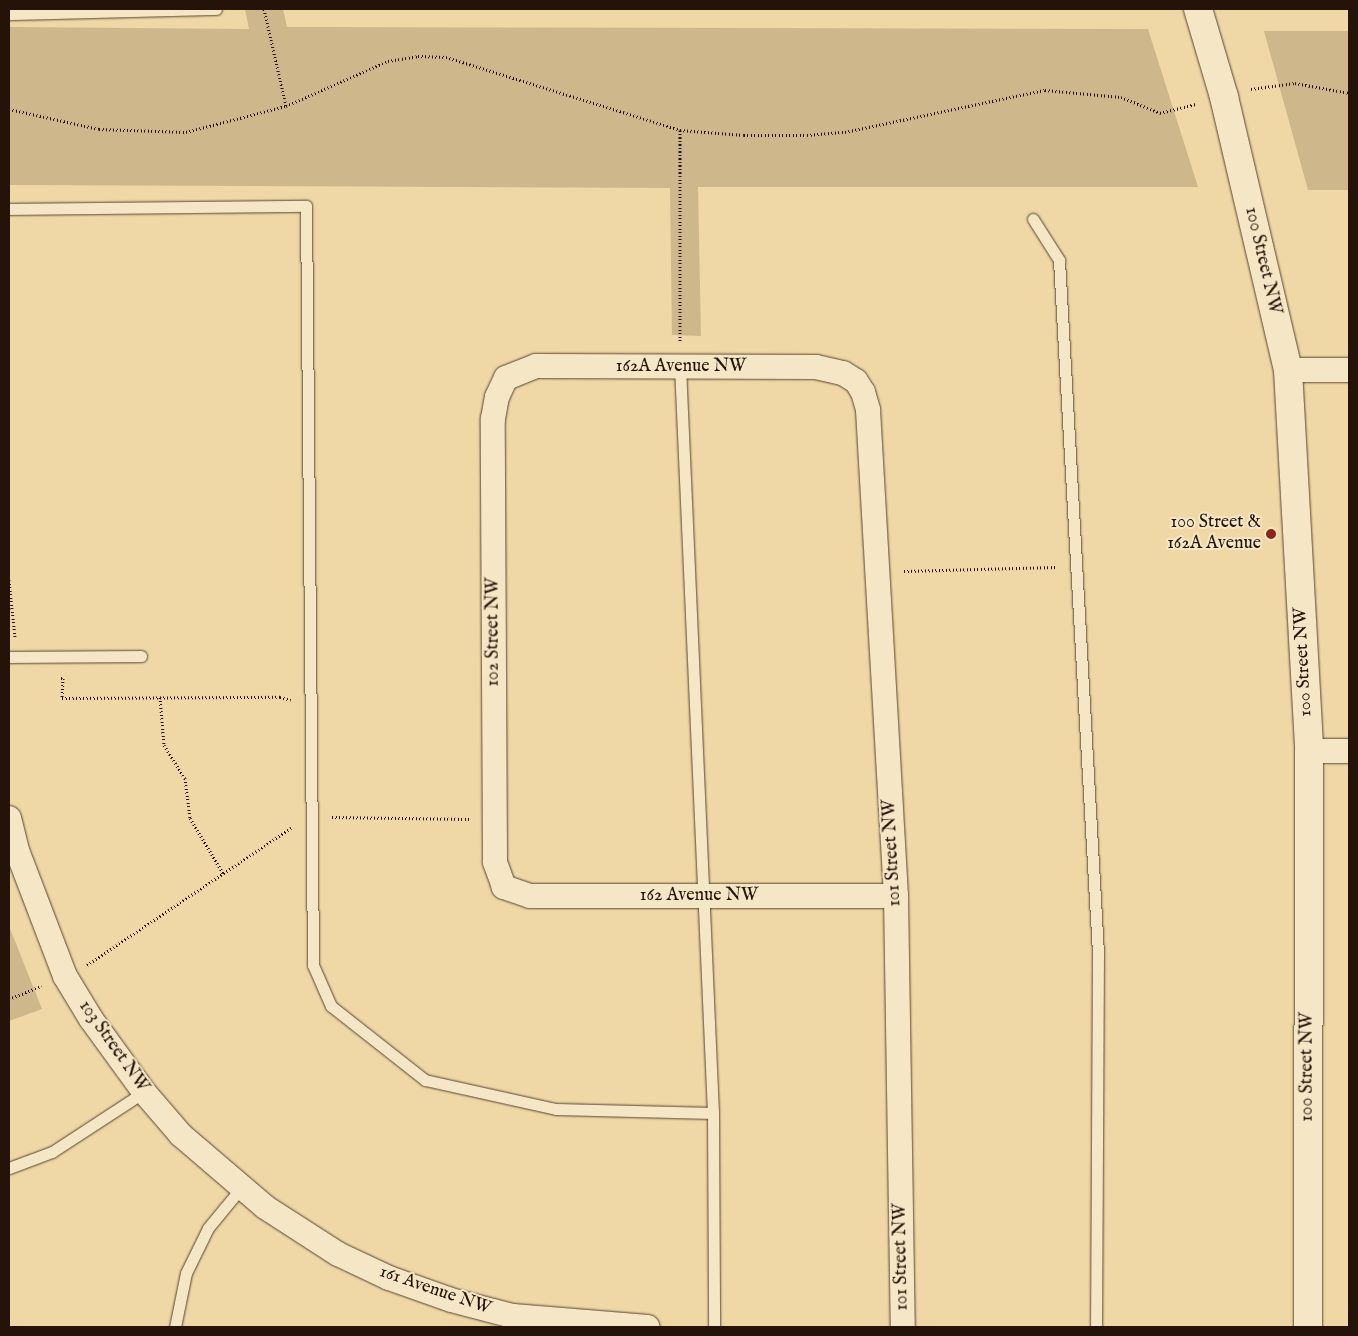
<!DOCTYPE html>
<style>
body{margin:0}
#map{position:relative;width:1358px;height:1336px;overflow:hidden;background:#efd8a6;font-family:"IM FELL English",serif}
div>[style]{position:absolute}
.green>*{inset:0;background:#cdb78b}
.path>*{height:3px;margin-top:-1.5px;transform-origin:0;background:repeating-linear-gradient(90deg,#25130a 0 1px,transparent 0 3.5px)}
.roads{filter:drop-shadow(0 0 1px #584431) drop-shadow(0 0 1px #584431)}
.lane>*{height:11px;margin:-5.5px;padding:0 5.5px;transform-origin:5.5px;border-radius:5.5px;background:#f5e6c5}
.street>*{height:24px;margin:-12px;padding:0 12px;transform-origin:12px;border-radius:12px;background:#f5e6c5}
.secondary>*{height:28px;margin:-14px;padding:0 14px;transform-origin:14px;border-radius:14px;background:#f5e6c5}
.dots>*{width:14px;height:14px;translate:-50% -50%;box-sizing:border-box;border:2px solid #f5e6c5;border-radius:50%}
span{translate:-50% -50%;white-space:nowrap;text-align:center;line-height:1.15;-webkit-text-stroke:4px #f5e6c5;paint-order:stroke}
.street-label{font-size:18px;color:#25130a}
.poi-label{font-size:18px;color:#25130a}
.right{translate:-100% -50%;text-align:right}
.frame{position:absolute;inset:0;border:10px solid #25130a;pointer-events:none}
</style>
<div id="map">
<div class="green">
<div style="clip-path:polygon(245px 9px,283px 9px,287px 27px,1148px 29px,1198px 187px,698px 187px,701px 336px,672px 335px,670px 188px,9px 185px,9px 27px,249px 29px)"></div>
<div style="clip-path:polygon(1264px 31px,1349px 31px,1349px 190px,1308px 190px)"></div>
<div style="clip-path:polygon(9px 926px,42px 1009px,9px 1021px)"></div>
</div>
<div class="path">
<div style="left:264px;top:9px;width:99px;rotate:77.2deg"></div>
<div style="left:1251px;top:89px;width:44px;rotate:-7.8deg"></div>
<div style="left:1295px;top:83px;width:55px;rotate:10.5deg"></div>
<div style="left:9px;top:109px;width:92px;rotate:12.5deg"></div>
<div style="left:99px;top:129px;width:87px;rotate:2deg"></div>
<div style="left:186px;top:132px;width:103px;rotate:-14.6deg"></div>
<div style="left:286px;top:106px;width:111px;rotate:-23.8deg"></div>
<div style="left:388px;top:61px;width:30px;rotate:-9deg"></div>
<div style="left:418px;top:56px;width:28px;rotate:2deg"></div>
<div style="left:446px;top:57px;width:245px;rotate:17.3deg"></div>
<div style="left:680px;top:130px;width:64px;rotate:4.5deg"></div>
<div style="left:744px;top:135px;width:63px"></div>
<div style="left:807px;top:135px;width:38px;rotate:-5deg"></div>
<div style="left:845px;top:132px;width:204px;rotate:-11.9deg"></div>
<div style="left:1045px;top:90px;width:76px;rotate:5.3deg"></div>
<div style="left:1121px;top:97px;width:42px;rotate:22.3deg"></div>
<div style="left:1160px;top:113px;width:38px;rotate:-14deg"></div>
<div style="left:680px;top:341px;width:211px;rotate:-90deg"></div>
<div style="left:904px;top:571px;width:154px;rotate:-1.5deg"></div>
<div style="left:9px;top:580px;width:57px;rotate:84deg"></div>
<div style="left:61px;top:678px;width:2px"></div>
<div style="left:63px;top:678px;width:20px;rotate:93deg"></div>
<div style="left:62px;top:698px;width:218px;rotate:-0.3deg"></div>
<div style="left:280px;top:697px;width:11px;rotate:15deg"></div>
<div style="left:160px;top:697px;width:48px;rotate:85.2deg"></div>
<div style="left:164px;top:745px;width:39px;rotate:58deg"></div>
<div style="left:185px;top:778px;width:40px;rotate:82.9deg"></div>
<div style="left:190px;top:818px;width:64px;rotate:59deg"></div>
<div style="left:332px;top:817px;width:137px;rotate:0.8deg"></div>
<div style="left:87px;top:965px;width:246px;rotate:-33.9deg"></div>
<div style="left:9px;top:999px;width:35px;rotate:-22deg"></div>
</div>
<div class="roads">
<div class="lane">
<div style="left:9px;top:14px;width:207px;rotate:-1.4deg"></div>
<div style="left:9px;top:209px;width:297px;rotate:-0.6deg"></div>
<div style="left:306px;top:206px;width:759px;rotate:89.47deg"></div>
<div style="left:313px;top:965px;width:45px;rotate:66.3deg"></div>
<div style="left:331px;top:1006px;width:120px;rotate:38.2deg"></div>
<div style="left:425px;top:1080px;width:134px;rotate:12.5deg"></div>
<div style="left:556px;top:1109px;width:157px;rotate:1.5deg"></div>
<div style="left:1033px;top:219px;width:49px;rotate:57.6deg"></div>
<div style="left:1059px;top:260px;width:694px;rotate:86.78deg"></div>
<div style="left:1098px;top:953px;width:374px;rotate:90.3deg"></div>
<div style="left:680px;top:366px;width:748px;rotate:87.47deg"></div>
<div style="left:713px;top:1113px;width:214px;rotate:89.7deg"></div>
<div style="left:9px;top:657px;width:132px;rotate:-0.4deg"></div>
<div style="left:9px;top:1168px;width:46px;rotate:-20.4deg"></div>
<div style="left:52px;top:1152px;width:110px;rotate:-33.1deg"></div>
<div style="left:175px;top:1327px;width:55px;rotate:-78.5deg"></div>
<div style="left:186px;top:1273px;width:50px;rotate:-63.9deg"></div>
<div style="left:208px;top:1228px;width:52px;rotate:-50.5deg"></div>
</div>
<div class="street">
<div style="left:1288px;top:370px;width:61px"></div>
<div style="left:1309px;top:751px;width:40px"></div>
<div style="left:9px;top:818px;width:36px;rotate:76deg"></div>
<div style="left:18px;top:853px;width:132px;rotate:69.1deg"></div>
<div style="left:65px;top:976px;width:50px;rotate:58.8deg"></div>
<div style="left:91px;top:1019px;width:90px;rotate:54deg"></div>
<div style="left:144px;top:1092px;width:57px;rotate:49.3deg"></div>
<div style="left:181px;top:1135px;width:111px;rotate:40.6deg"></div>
<div style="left:265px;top:1207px;width:87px;rotate:32.8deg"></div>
<div style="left:338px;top:1254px;width:56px;rotate:25.2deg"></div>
<div style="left:389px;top:1278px;width:66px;rotate:19.5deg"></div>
<div style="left:451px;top:1300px;width:64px;rotate:14.5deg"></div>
<div style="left:513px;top:1316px;width:135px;rotate:4.7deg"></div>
<div style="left:896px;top:896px;width:366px;rotate:180deg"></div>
<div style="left:530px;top:896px;width:28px;rotate:-161deg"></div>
<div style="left:504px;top:887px;width:27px;rotate:-110deg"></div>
<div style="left:495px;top:862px;width:443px;rotate:-90.3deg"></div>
<div style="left:493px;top:419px;width:22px;rotate:-80deg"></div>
<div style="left:497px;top:397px;width:21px;rotate:-65deg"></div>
<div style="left:506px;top:378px;width:32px;rotate:-22deg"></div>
<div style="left:536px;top:366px;width:280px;rotate:0.2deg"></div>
<div style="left:816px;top:367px;width:28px;rotate:13deg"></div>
<div style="left:843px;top:373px;width:15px;rotate:32deg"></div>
<div style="left:856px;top:381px;width:13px;rotate:58deg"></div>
<div style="left:863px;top:392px;width:19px;rotate:74deg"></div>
<div style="left:868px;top:410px;width:487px;rotate:86.7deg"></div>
<div style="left:896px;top:896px;width:431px;rotate:89.1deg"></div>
</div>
<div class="secondary">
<div style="left:1198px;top:9px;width:92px;rotate:73.5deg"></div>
<div style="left:1224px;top:97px;width:280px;rotate:76.8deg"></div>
<div style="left:1288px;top:370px;width:382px;rotate:86.8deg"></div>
<div style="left:1309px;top:751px;width:576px;rotate:90.1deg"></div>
</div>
</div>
<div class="dots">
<div style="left:1271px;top:534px;background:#8f2418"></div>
</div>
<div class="street-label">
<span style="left:1262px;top:261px;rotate:77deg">100 Street NW</span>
<span style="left:681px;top:367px">162A Avenue NW</span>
<span style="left:494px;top:632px;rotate:-90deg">102 Street NW</span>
<span style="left:1304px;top:662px;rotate:-93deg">100 Street NW</span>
<span style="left:893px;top:853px;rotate:-93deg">101 Street NW</span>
<span style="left:699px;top:896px">162 Avenue NW</span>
<span style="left:113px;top:1047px;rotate:55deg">103 Street NW</span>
<span style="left:1308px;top:1067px;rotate:-90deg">100 Street NW</span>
<span style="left:902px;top:1257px;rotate:-91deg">101 Street NW</span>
<span style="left:435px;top:1291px;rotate:19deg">161 Avenue NW</span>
</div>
<div class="poi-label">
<span class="right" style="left:1261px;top:534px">100 Street &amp;<br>162A Avenue</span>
</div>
<div class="frame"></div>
</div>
